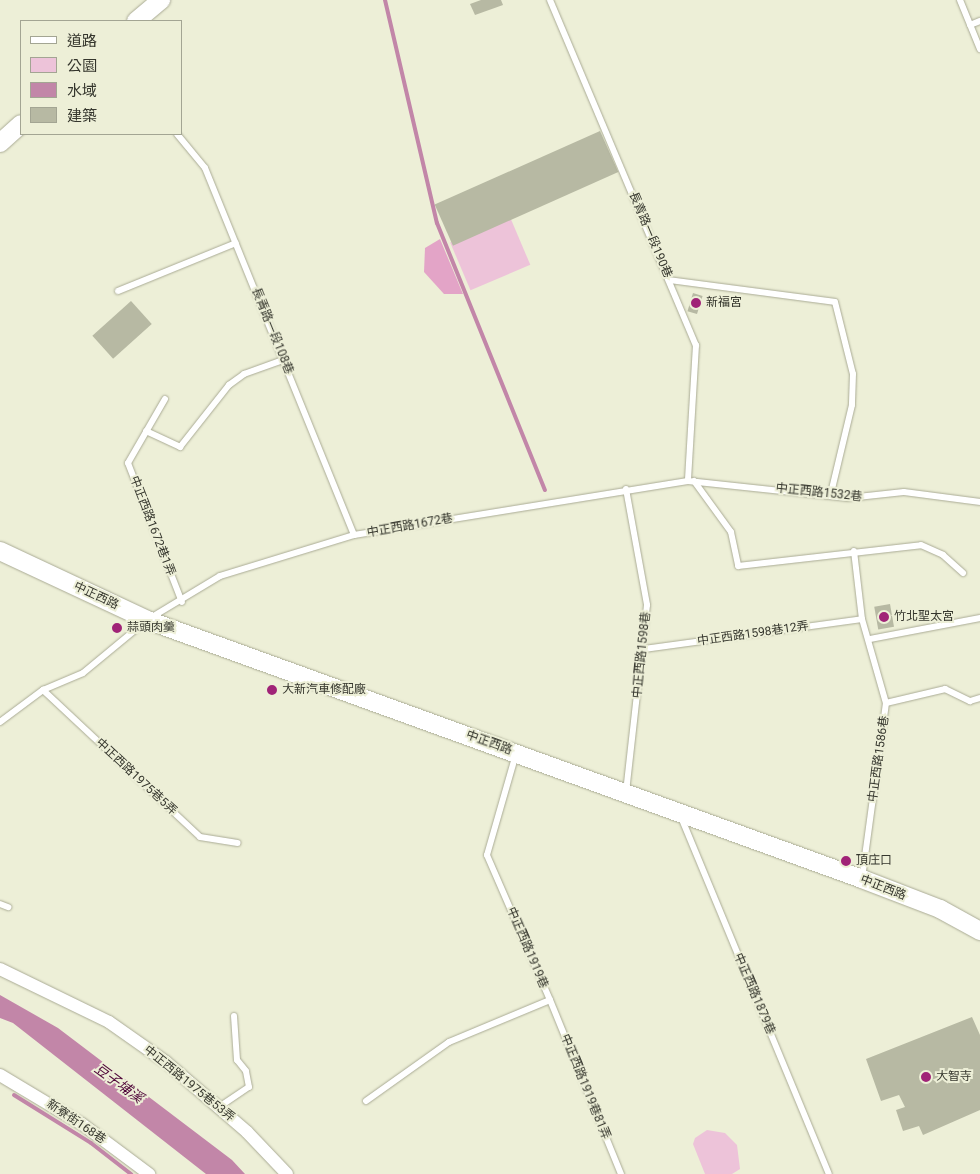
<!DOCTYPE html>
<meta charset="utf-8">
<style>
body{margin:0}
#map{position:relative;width:980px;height:1174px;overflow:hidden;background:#edefd7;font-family:Roboto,"Noto Sans TC",sans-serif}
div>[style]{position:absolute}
.green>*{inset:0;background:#edc3d9;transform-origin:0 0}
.forest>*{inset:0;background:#e3a4c7}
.water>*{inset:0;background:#c286a8}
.stream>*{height:4px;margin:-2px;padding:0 2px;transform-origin:2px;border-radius:2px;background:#c286a8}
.building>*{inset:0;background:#b7b9a3;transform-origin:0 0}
.roads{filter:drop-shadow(0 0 1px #aaab95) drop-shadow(0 0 1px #aaab95)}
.lane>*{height:6px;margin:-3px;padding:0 3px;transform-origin:3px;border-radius:3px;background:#fff}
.street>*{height:12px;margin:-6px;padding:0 6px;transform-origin:6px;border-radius:6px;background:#fff}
.secondary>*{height:18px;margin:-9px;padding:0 9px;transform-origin:9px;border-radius:9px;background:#fff}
.dots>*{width:14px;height:14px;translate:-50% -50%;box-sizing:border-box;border:2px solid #edefd7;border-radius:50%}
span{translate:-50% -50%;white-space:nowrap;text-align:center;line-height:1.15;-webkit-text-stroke:4px #edefd7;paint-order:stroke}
.street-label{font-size:12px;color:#35362d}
.poi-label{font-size:12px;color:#35362d}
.left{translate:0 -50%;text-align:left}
.water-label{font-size:14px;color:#4e0438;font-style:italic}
.legend{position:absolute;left:20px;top:20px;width:162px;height:115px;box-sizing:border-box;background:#edefd7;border:1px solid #a3a593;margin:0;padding:6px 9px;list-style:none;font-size:15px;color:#35362d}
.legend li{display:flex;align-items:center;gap:10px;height:25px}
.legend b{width:25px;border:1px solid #a3a593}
</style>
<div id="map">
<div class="green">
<div style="left:510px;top:217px;width:52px;height:65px;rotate:67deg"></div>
<div style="clip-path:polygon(707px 1130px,725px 1133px,737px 1145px,740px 1169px,732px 1174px,705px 1174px,693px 1144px,695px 1138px)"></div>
</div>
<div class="forest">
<div style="clip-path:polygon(440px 239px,463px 294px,444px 294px,424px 272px,425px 248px)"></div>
</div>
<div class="water">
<div style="clip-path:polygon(0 995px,58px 1028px,232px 1160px,245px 1174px,206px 1174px,13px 1023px,0 1018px)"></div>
</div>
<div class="stream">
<div style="left:385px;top:0;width:229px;rotate:76.9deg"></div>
<div style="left:437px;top:223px;width:288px;rotate:68deg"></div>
<div style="left:14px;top:1095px;width:91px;rotate:31.9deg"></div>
<div style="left:91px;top:1143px;width:51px;rotate:37.8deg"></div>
</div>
<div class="building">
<div style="clip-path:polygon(481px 0,501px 0,503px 5px,475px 15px,470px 4px)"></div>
<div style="left:600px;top:131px;width:45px;height:181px;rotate:66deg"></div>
<div style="left:693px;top:293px;width:10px;height:19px;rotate:17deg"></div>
<div style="left:131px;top:301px;width:31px;height:52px;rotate:48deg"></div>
<div style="left:890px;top:604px;width:23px;height:16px;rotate:80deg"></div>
<div style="clip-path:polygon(972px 1017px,980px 1035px,980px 1110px,923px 1135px,919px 1126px,903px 1131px,896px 1110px,905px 1107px,899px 1095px,881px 1101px,866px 1059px)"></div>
</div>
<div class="roads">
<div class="lane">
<div style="left:550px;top:0;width:375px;rotate:67.1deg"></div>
<div style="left:696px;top:345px;width:136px;rotate:93.4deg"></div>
<div style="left:960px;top:0;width:53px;rotate:67.8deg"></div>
<div style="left:970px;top:25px;width:11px;rotate:-22deg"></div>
<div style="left:177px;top:134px;width:44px;rotate:50.5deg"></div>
<div style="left:205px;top:168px;width:396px;rotate:67.9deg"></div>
<div style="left:669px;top:280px;width:167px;rotate:7.5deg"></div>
<div style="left:835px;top:302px;width:74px;rotate:76deg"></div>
<div style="left:853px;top:374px;width:31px;rotate:92deg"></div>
<div style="left:852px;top:405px;width:90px;rotate:103.4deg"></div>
<div style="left:118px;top:291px;width:127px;rotate:-22.1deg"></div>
<div style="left:165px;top:399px;width:74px;rotate:120deg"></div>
<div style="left:128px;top:463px;width:149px;rotate:68.8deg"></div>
<div style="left:146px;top:431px;width:38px;rotate:25deg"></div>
<div style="left:180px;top:447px;width:79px;rotate:-51.7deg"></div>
<div style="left:229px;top:385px;width:19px;rotate:-36deg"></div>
<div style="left:244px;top:374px;width:41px;rotate:-19.7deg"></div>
<div style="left:694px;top:481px;width:63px;rotate:54deg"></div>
<div style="left:731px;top:532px;width:35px;rotate:78deg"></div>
<div style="left:738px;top:566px;width:184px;rotate:-6.5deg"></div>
<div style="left:921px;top:545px;width:24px;rotate:24deg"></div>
<div style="left:943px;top:555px;width:27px;rotate:42deg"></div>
<div style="left:626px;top:489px;width:118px;rotate:79.7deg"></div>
<div style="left:647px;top:605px;width:187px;rotate:96.4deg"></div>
<div style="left:854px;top:551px;width:68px;rotate:83.3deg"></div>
<div style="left:862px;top:619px;width:87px;rotate:74.1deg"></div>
<div style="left:886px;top:703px;width:177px;rotate:97.8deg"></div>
<div style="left:870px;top:639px;width:112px;rotate:-10.8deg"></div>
<div style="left:644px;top:649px;width:220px;rotate:-7.8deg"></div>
<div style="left:43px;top:690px;width:215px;rotate:43.1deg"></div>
<div style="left:200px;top:837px;width:38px;rotate:9deg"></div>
<div style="left:886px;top:703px;width:61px;rotate:-13.3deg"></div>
<div style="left:945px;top:689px;width:28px;rotate:26deg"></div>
<div style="left:970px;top:701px;width:10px;rotate:-17deg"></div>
<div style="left:0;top:722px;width:54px;rotate:-36.7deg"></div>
<div style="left:43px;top:690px;width:43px;rotate:-23deg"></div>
<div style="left:83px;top:673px;width:83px;rotate:-39.6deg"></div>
<div style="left:147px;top:620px;width:85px;rotate:-31.1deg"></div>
<div style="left:220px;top:576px;width:140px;rotate:-17deg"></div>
<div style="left:354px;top:535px;width:338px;rotate:-9.2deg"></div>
<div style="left:688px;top:481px;width:161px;rotate:6.1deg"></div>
<div style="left:848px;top:498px;width:56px;rotate:-6.1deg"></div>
<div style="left:904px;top:492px;width:77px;rotate:7.5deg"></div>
<div style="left:681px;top:817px;width:386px;rotate:67.5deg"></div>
<div style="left:0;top:904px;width:9px;rotate:21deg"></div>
<div style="left:550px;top:1000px;width:188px;rotate:67.8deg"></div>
<div style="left:366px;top:1101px;width:102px;rotate:-35.4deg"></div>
<div style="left:449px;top:1042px;width:109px;rotate:-22.6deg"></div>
<div style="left:550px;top:1000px;width:158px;rotate:-113.5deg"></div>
<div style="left:487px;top:855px;width:105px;rotate:-74deg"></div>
<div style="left:219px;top:1107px;width:36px;rotate:-34deg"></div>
<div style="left:249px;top:1087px;width:16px;rotate:-101deg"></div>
<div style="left:246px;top:1071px;width:14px;rotate:-129deg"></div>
<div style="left:237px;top:1060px;width:44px;rotate:-93.9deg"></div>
</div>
<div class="street">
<div style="left:0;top:969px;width:121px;rotate:25.9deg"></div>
<div style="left:109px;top:1022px;width:70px;rotate:35.1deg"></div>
<div style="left:166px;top:1062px;width:107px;rotate:40.8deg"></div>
<div style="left:247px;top:1132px;width:58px;rotate:46.4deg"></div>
<div style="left:0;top:1075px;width:96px;rotate:30.9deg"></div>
<div style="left:82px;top:1124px;width:84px;rotate:36.7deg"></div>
</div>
<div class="secondary">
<div style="left:136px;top:21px;width:33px;rotate:-40deg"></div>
<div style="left:0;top:143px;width:28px;rotate:-42deg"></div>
<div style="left:0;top:551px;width:162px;rotate:25.1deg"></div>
<div style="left:147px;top:620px;width:760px;rotate:19.91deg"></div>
<div style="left:862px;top:879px;width:84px;rotate:21deg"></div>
<div style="left:940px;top:909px;width:46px;rotate:28.8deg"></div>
</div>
</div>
<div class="dots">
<div style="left:696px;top:303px;background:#a02377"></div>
<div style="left:884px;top:617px;background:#a02377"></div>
<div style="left:117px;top:628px;background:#a02377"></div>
<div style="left:272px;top:690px;background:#a02377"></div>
<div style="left:846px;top:861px;background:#a02377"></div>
<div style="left:926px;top:1077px;background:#a02377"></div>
</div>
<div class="street-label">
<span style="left:650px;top:235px;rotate:67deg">長青路一段190巷</span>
<span style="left:272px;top:331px;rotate:68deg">長青路一段108巷</span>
<span style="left:819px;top:493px;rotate:6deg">中正西路1532巷</span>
<span style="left:152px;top:526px;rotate:69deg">中正西路1672巷1弄</span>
<span style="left:410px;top:526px;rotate:-10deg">中正西路1672巷</span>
<span style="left:96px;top:596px;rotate:25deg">中正西路</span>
<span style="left:753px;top:634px;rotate:-8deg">中正西路1598巷12弄</span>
<span style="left:642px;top:655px;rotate:-84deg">中正西路1598巷</span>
<span style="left:489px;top:743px;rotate:20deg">中正西路</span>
<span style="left:879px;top:759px;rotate:-82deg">中正西路1586巷</span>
<span style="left:136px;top:777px;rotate:43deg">中正西路1975巷5弄</span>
<span style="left:883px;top:888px;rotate:21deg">中正西路</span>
<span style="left:527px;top:948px;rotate:67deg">中正西路1919巷</span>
<span style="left:754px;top:994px;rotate:67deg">中正西路1879巷</span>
<span style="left:189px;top:1084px;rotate:39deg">中正西路1975巷53弄</span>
<span style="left:585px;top:1087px;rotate:68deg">中正西路1919巷81弄</span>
<span style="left:76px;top:1122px;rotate:34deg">新寮街168巷</span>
</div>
<div class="poi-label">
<span class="left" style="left:706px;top:303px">新福宮</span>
<span class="left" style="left:894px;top:617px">竹北聖太宮</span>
<span class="left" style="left:127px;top:628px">蒜頭肉羹</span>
<span class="left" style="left:282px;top:690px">大新汽車修配廠</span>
<span class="left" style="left:856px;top:861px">頂庄口</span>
<span class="left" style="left:936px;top:1077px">大智寺</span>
</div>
<div class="water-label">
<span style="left:119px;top:1083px;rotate:36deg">豆子埔溪</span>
</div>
<ul class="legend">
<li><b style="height:6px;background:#fff"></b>道路</li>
<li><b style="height:14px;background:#edc3d9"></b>公園</li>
<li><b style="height:14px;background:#c286a8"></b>水域</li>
<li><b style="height:14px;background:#b7b9a3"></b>建築</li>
</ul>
</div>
